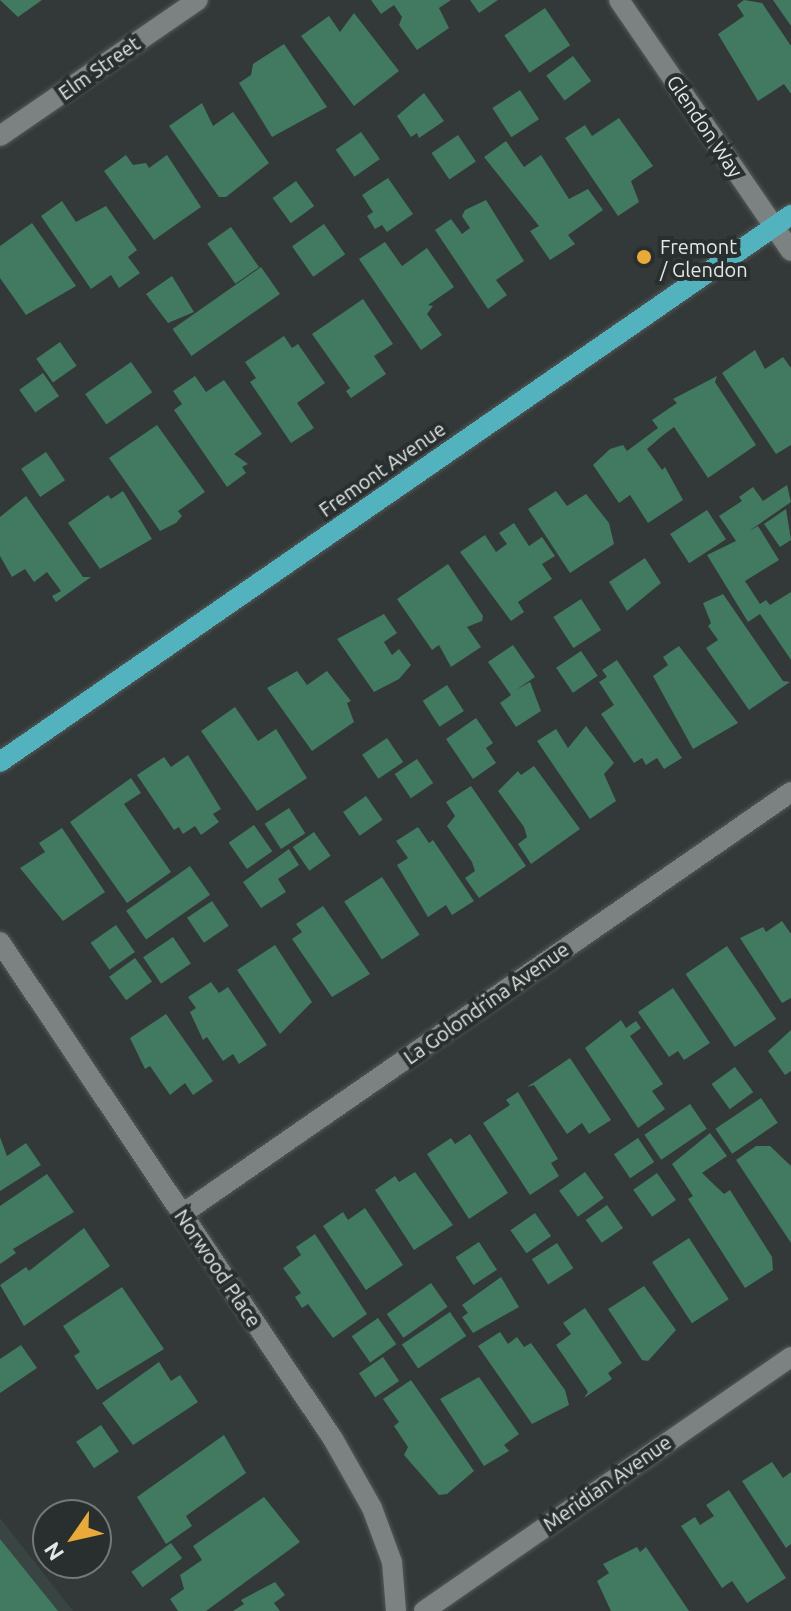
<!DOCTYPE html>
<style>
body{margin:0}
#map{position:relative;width:791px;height:1611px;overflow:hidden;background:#333938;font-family:Ubuntu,sans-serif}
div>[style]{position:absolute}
.built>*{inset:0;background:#384543}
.building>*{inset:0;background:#417961;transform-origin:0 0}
.roads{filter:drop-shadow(0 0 2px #535857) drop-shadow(0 0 2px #535857)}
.minor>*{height:20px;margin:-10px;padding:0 10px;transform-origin:10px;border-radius:10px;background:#7b8281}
.major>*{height:20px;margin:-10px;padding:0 10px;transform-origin:10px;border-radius:10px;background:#52b3be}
.dots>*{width:22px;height:22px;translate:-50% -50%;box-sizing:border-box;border:4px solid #292f2e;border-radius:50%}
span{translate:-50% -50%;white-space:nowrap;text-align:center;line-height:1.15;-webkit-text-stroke:8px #292f2e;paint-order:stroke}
.street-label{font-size:20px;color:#e3e7e6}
.poi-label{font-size:20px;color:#e3e7e6}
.left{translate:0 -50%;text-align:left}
.north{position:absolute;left:32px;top:1499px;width:80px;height:80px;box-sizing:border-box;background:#292f2e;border:2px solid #737978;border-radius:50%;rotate:236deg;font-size:22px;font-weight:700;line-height:32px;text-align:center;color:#e3e7e6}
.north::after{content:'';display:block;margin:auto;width:28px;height:36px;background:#eaaa39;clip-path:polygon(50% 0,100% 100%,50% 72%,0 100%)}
</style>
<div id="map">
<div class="built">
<div style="clip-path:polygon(0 1518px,73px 1611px,0 1611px)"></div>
</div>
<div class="building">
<div style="clip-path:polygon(0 0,42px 0,18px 17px)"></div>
<div style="clip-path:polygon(371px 0,451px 0,439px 8px,449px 28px,417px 50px,399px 25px,402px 17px,394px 5px,381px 14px)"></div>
<div style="clip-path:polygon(470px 0,498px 0,479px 13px)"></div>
<div style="clip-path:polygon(744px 0,762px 3px,791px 46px,791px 94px,784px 84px,758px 101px,718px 34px,744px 16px,737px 5px)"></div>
<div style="clip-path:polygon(773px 0,791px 0,791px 26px)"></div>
<div style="left:545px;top:8px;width:45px;height:49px;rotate:56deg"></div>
<div style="clip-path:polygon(354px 13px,399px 71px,354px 106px,301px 36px,329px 16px,340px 32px)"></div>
<div style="clip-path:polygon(284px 44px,327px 107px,272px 137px,239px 83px,251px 75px,253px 64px)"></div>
<div style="left:573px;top:56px;width:31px;height:33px;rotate:54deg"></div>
<div style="left:520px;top:90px;width:35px;height:33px;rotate:57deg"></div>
<div style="clip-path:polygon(424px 93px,444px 121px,419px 138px,417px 133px,411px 137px,397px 116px)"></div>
<div style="clip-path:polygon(202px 103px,213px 126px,233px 112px,269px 163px,226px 197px,219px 197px,169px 126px)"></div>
<div style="clip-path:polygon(619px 118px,653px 166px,631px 181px,639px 202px,618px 216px,565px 138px,585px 125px,592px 136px)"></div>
<div style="left:361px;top:132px;width:33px;height:31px;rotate:55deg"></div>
<div style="left:458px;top:135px;width:32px;height:32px;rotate:56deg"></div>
<div style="clip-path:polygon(506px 141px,524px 167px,541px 155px,569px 199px,588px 189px,603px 210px,568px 235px,575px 244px,550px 260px,530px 231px,539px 226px,484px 157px)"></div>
<div style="clip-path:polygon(126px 155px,133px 165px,146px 163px,149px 168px,167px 155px,201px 207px,154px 240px,104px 171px)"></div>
<div style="clip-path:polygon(388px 178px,413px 214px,387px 232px,382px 225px,375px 229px,367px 216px,373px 212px,362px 195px)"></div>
<div style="left:296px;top:181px;width:31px;height:29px;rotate:54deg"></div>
<div style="clip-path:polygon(486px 200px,524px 261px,496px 280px,507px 295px,488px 309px,435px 230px,451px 219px,462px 234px,470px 228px,462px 216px,465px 210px)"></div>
<div style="clip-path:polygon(62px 201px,76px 222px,106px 206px,137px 250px,128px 257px,140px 273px,119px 288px,111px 275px,91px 289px,41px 216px)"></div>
<div style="clip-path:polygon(32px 223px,76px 286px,26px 315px,0 278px,0 246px)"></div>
<div style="left:324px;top:224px;width:37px;height:39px;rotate:55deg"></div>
<div style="left:231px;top:227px;width:49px;height:29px;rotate:55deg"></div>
<div style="clip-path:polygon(385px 242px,402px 266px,427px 248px,454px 287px,428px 305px,433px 306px,427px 314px,442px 335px,421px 350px,359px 259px)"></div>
<div style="left:261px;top:267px;width:33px;height:108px;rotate:55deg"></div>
<div style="clip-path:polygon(172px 276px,194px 312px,168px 323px,146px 294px)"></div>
<div style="clip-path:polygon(363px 299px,393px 344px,374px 356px,386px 374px,351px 398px,346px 391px,350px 388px,312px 334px)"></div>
<div style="clip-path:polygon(284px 336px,292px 348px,298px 344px,325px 383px,297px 403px,314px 428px,291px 443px,250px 382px,256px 378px,245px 362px)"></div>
<div style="left:60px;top:342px;width:29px;height:29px;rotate:55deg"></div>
<div style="clip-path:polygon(755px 350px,765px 369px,783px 357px,791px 368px,791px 445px,776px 454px,722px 373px)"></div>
<div style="left:131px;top:362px;width:37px;height:56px;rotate:55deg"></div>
<div style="left:43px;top:373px;width:28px;height:29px;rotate:55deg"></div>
<div style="clip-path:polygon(195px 376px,206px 392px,224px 380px,262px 434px,234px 454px,248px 464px,242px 467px,246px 473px,227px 487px,174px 410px,182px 404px,173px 391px)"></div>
<div style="clip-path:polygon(717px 376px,715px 382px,756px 445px,708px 478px,674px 427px,662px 436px,647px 449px,662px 470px,665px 467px,683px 500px,648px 523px,630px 495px,619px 503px,593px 465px,610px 449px,623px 445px,627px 451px,658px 428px,652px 420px,677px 403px,673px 399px)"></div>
<div style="clip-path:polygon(157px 425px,205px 492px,178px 511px,182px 516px,176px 523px,160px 531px,109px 458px)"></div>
<div style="left:46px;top:452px;width:34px;height:30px;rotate:56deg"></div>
<div style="clip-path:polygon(787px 485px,791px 502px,749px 531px,758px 526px,779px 560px,745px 581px,760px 604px,766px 600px,770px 605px,791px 592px,791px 660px,760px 614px,748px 622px,707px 555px,736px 541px,719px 516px,742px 501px,739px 497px,753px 487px,763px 501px)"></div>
<div style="clip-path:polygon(123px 491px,152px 539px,100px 569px,68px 523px,108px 495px,111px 499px)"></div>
<div style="clip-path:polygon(556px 491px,567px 506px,586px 494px,609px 523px,614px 544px,570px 573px,528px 509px)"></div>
<div style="clip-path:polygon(26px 496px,83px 577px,91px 577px,56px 602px,52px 596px,61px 591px,47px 572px,34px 582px,25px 569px,12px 577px,0 556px,0 517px)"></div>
<div style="clip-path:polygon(786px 509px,791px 540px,780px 547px,764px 524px)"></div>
<div style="left:707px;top:510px;width:35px;height:44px;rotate:57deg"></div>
<div style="clip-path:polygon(514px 523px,529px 546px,542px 537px,555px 556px,542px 564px,552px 579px,518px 602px,524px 612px,511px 621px,460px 552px,485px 535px,496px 552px,507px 544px,499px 533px)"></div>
<div style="clip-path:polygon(645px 558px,661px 583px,627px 611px,609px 582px)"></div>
<div style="clip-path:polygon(448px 564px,483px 616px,482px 621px,467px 627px,481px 647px,451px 667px,439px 645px,432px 650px,397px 599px)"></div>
<div style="clip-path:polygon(723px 594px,783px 681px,790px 682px,749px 710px,706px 648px,718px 640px,708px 626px,711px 623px,703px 603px)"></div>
<div style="left:581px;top:599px;width:37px;height:33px;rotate:57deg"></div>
<div style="clip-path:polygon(384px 614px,397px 633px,384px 642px,392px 655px,399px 649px,411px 665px,399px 679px,374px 692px,337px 639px)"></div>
<div style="clip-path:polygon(513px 645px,535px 677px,516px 690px,530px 682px,541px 711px,516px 727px,500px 703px,511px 695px,488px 662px)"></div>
<div style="clip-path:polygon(679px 646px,738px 723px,693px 749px,653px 676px,668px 665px,663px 657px)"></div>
<div style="left:581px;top:651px;width:30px;height:30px;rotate:56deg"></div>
<div style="clip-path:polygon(617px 660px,682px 758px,664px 769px,657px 758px,646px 765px,642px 758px,634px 763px,601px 714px,614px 705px,599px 682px,607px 677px,602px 670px)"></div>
<div style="clip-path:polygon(297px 671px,307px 685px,327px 671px,351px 701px,347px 703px,354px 722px,312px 751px,267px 688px)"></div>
<div style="left:447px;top:685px;width:31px;height:29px;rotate:57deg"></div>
<div style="clip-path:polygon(235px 707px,258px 741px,276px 729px,307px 778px,257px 811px,201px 731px)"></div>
<div style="clip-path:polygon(476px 718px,493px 743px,486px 748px,496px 763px,473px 779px,446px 739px)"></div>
<div style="clip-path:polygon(586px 726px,614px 763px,604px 774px,616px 801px,590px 819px,537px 741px,556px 729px,568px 748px)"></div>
<div style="left:387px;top:738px;width:29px;height:30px;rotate:56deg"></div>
<div style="clip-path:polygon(188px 755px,221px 809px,213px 814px,219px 822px,201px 835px,195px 826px,183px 834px,179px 827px,174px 830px,137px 775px,164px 757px,171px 767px)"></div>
<div style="left:417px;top:759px;width:29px;height:27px;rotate:56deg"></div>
<div style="clip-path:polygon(534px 766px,580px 829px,531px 864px,518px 844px,527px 837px,524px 827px,498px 791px,518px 771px,521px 775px)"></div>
<div style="clip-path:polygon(131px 778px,141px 793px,124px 804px,171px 872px,127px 903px,70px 822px)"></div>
<div style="clip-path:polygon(471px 786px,526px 866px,479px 898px,465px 878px,475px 871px,472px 862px,447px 826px,455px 816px,446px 802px)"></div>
<div style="left:366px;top:796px;width:29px;height:28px;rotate:55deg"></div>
<div style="left:289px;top:808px;width:30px;height:29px;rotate:57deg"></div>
<div style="left:254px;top:825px;width:32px;height:31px;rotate:55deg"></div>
<div style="clip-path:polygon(418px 827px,429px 843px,433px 840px,474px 901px,452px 915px,446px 905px,428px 917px,397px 865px,408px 858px,396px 841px)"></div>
<div style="clip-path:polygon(62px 828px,105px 892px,63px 921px,20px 868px,45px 852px,39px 843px)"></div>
<div style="left:314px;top:832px;width:29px;height:26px;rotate:55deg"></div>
<div style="clip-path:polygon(289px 849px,299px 865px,278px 879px,286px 892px,261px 908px,243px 882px)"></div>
<div style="left:190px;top:866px;width:35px;height:78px;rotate:55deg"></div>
<div style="left:382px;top:877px;width:69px;height:45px;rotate:57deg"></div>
<div style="left:212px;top:901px;width:30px;height:30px;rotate:56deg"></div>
<div style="clip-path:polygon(323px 906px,370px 974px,332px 997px,292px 939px,302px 932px,296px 924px)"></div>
<div style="clip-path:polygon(782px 921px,791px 934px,791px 998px,782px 1003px,740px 938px,763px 927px,766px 932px)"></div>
<div style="left:116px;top:925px;width:33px;height:31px;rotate:55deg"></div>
<div style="left:173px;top:937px;width:32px;height:36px;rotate:56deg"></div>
<div style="clip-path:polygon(275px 945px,312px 1002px,280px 1034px,237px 970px)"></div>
<div style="left:727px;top:946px;width:88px;height:50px;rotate:56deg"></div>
<div style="left:135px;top:958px;width:29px;height:32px;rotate:54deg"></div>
<div style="clip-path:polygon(211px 982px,219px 993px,228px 987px,267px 1045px,239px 1064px,233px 1054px,223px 1061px,207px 1037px,203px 1040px,190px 1012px,196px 1008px,188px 997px)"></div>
<div style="clip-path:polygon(673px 988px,710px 1043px,684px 1060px,678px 1051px,669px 1057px,638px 1012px)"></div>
<div style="clip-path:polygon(166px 1014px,213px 1081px,193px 1095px,185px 1083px,170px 1095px,150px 1066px,145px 1069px,130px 1038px)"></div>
<div style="clip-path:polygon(621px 1020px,626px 1028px,636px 1021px,641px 1028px,630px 1036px,663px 1084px,652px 1091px,665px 1109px,638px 1128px,585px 1048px)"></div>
<div style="clip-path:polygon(791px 1030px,791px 1071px,785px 1075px,768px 1051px)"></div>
<div style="clip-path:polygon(570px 1058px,611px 1120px,589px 1134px,582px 1123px,567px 1134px,534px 1085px,527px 1087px)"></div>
<div style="left:735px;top:1067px;width:31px;height:29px;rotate:54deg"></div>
<div style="clip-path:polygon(518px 1092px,558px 1159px,551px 1163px,559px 1176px,530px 1195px,483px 1123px,510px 1105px,506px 1100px)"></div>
<div style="left:761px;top:1098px;width:30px;height:55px;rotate:56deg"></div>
<div style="left:690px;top:1104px;width:30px;height:55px;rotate:56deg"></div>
<div style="clip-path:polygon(710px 1133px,727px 1156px,702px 1173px,724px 1194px,730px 1190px,772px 1257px,773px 1270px,745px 1288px,688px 1199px,693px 1196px,672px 1164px)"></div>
<div style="clip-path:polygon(470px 1134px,508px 1193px,469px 1219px,427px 1154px,451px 1138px,455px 1144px)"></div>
<div style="clip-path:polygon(0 1137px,7px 1156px,26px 1143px,41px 1165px,0 1191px)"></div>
<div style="left:638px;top:1138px;width:29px;height:29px;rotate:56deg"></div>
<div style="clip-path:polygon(756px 1146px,770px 1146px,791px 1166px,791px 1243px,736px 1160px)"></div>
<div style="clip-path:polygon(415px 1172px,453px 1225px,414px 1250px,375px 1190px,395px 1176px,399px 1182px)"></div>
<div style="left:585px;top:1172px;width:32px;height:32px;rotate:54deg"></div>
<div style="left:657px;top:1173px;width:33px;height:29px;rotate:55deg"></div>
<div style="clip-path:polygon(47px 1174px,74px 1212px,13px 1249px,16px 1253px,0 1264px,0 1206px)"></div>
<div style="left:607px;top:1205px;width:28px;height:26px;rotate:55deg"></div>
<div style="clip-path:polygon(365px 1208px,403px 1265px,366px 1290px,323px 1226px,343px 1212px,348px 1220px)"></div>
<div style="left:535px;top:1213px;width:28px;height:30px;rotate:55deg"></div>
<div style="clip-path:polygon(84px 1228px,110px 1266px,24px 1326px,0 1285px,26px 1267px,29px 1271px)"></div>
<div style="clip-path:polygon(315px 1234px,367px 1314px,333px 1338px,308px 1304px,302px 1308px,295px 1297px,301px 1293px,283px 1268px,301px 1255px,296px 1247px)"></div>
<div style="left:689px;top:1238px;width:73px;height:44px;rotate:57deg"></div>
<div style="left:479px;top:1242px;width:33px;height:28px;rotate:57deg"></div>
<div style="left:557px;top:1243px;width:30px;height:30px;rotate:57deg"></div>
<div style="clip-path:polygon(501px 1277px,519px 1307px,473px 1333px,462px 1317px,468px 1313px,462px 1305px)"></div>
<div style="left:431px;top:1283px;width:29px;height:54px;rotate:55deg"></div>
<div style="clip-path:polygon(644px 1286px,676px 1330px,648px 1361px,642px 1360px,608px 1309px)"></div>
<div style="clip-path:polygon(122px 1287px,164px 1349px,97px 1390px,74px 1356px,80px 1352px,63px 1326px)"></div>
<div style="clip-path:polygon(585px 1308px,622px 1363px,608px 1373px,612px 1379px,584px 1398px,588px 1392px,556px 1345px,571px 1334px,563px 1323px)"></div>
<div style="left:450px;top:1312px;width:29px;height:58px;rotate:56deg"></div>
<div style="left:378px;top:1318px;width:32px;height:32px;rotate:55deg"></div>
<div style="clip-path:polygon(500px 1332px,508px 1344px,517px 1337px,524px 1347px,531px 1343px,565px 1390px,569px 1405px,532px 1424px,478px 1346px)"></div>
<div style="clip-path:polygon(21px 1345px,37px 1368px,0 1393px,0 1359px)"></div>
<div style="left:383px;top:1357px;width:29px;height:29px;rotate:56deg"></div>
<div style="clip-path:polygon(159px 1362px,171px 1381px,180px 1375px,198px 1402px,133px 1445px,102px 1403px)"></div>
<div style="clip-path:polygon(479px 1377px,519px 1434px,504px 1445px,509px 1451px,484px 1466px,440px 1399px)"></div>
<div style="clip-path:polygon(411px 1380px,474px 1471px,447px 1494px,439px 1495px,404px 1455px,408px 1447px,394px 1426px,399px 1422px,383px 1399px)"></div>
<div style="left:101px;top:1425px;width:32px;height:30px;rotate:56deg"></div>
<div style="clip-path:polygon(224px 1435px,246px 1473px,186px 1516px,192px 1526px,166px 1544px,137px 1497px)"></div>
<div style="clip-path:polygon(772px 1462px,783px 1478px,791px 1472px,791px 1544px,786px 1548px,742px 1481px)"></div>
<div style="clip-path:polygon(729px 1490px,786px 1578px,747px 1603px,732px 1581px,722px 1588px,681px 1526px,695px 1517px,700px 1525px,714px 1516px,706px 1505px)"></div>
<div style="clip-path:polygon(264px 1497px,300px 1542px,206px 1611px,178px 1611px,170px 1599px,184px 1589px,180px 1575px,202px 1560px,193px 1546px)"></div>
<div style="clip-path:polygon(0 1539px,58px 1611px,0 1611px)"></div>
<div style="left:171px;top:1543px;width:19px;height:49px;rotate:54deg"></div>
<div style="clip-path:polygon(637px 1547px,640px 1552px,646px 1547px,689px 1611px,611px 1611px,597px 1581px,609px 1573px,603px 1564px)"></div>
<div style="clip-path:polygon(275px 1582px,285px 1595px,274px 1603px,280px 1611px,233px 1611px,244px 1604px,241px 1600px)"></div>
</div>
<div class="roads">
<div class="minor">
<div style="left:619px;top:0;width:304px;rotate:55.6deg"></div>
<div style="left:0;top:136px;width:240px;rotate:-34.5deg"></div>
<div style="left:0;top:942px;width:598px;rotate:56.18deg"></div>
<div style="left:333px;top:1439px;width:79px;rotate:60.5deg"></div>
<div style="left:372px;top:1508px;width:58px;rotate:69.7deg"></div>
<div style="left:392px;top:1562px;width:49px;rotate:85.3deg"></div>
<div style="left:182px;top:1214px;width:741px;rotate:-34.72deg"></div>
<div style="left:424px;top:1611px;width:446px;rotate:-34.7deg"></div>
</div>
<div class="major">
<div style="left:0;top:762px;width:962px;rotate:-34.67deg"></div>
</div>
</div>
<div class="dots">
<div style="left:644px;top:257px;background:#eaaa39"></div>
</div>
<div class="street-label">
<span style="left:99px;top:68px;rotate:-35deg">Elm Street</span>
<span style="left:705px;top:126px;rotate:56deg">Glendon Way</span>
<span style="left:382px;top:469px;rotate:-35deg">Fremont Avenue</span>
<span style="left:486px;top:1003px;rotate:-35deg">La Golondrina Avenue</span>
<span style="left:218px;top:1268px;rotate:56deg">Norwood Place</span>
<span style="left:607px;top:1483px;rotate:-35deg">Meridian Avenue</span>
</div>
<div class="poi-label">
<span class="left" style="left:660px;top:258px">Fremont<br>/ Glendon</span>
</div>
<div class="north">N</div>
</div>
